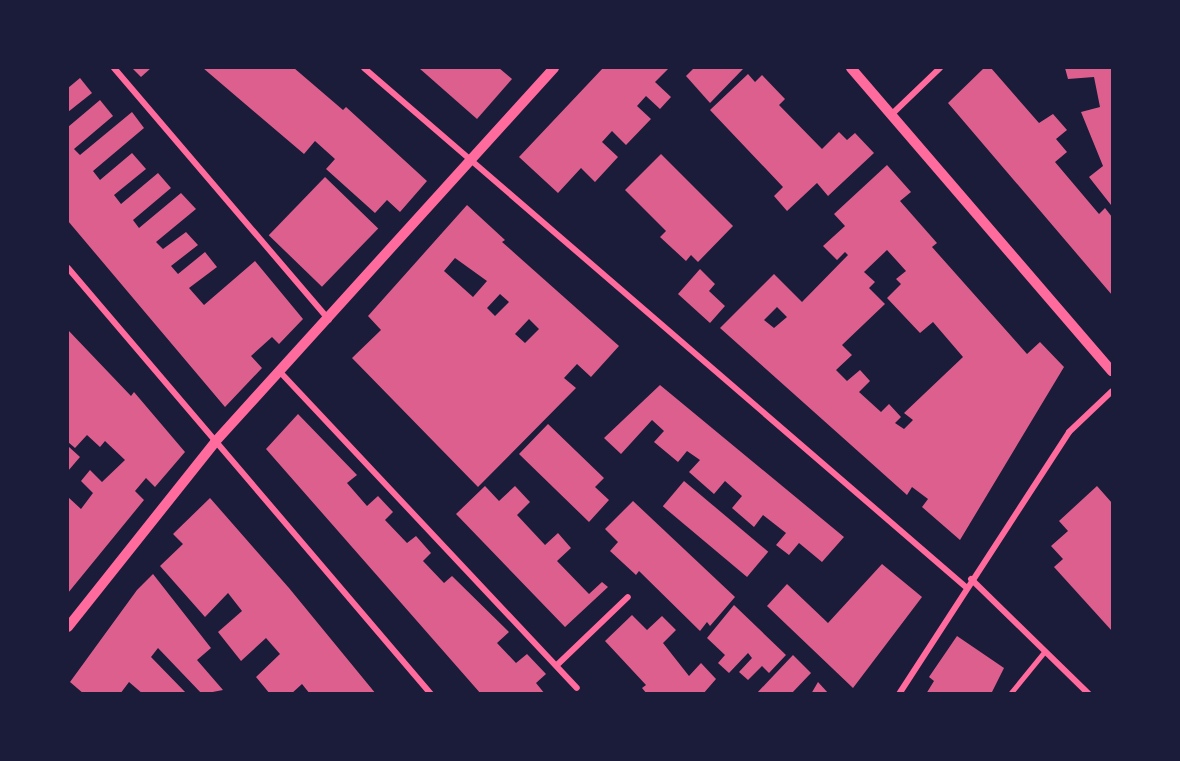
<!DOCTYPE html>
<style>
body{margin:0}
#map{position:relative;width:1180px;height:761px;overflow:hidden;background:#1b1b3a;font-family:"Exo 2",sans-serif}
div>[style]{position:absolute}
.building>*{inset:0;background:#dd5f8e;transform-origin:0 0}
.service>*{height:4.5px;margin:-2.25px;padding:0 2.25px;transform-origin:2.25px;border-radius:2.25px;background:#ff6b9d}
.minor>*{height:6px;margin:-3px;padding:0 3px;transform-origin:3px;border-radius:3px;background:#ff6b9d}
.tertiary>*{height:10px;margin:-5px;padding:0 5px;transform-origin:5px;border-radius:5px;background:#ff6b9d}
span{translate:-50% -50%;white-space:nowrap;text-align:center;line-height:1.15;-webkit-text-stroke:6px #1b1b3a;paint-order:stroke}
.frame{position:absolute;inset:0;border:69px solid #1b1b3a;pointer-events:none}
</style>
<div id="map">
<div class="building">
<div style="clip-path:polygon(132px 68px,151px 68px,141px 77px)"></div>
<div style="clip-path:polygon(203px 68px,294px 68px,343px 110px,346px 107px,427px 181px,400px 212px,387px 200px,375px 213px,326px 169px,335px 159px,315px 141px,304px 154px)"></div>
<div style="clip-path:polygon(419px 68px,499px 68px,512px 79px,477px 119px)"></div>
<div style="clip-path:polygon(603px 68px,669px 68px,655px 82px,671px 97px,660px 109px,646px 96px,637px 106px,651px 119px,626px 145px,612px 131px,602px 142px,618px 157px,595px 182px,581px 168px,558px 193px,519px 157px)"></div>
<div style="clip-path:polygon(694px 68px,744px 68px,710px 103px,686px 76px)"></div>
<div style="clip-path:polygon(984px 68px,991px 68px,1039px 123px,1053px 114px,1067px 130px,1056px 139px,1067px 152px,1055px 162px,1099px 214px,1105px 208px,1112px 217px,1112px 295px,948px 103px)"></div>
<div style="clip-path:polygon(1065px 68px,1112px 68px,1111px 205px,1089px 177px,1103px 166px,1081px 112px,1100px 107px,1094px 77px,1068px 79px)"></div>
<div style="clip-path:polygon(748px 74px,755px 82px,762px 75px,785px 99px,779px 105px,822px 149px,839px 132px,847px 140px,855px 133px,874px 153px,828px 196px,817px 183px,787px 211px,774px 196px,783px 187px,710px 110px)"></div>
<div style="clip-path:polygon(80px 78px,92px 93px,68px 112px,68px 88px)"></div>
<div style="clip-path:polygon(100px 100px,113px 116px,74px 149px,80px 155px,132px 112px,144px 128px,93px 171px,100px 180px,132px 153px,146px 169px,114px 195px,121px 204px,158px 173px,171px 188px,133px 220px,139px 228px,181px 193px,196px 209px,156px 242px,163px 249px,186px 232px,198px 245px,171px 266px,178px 274px,205px 252px,217px 267px,189px 288px,204px 305px,255px 261px,303px 319px,279px 344px,272px 337px,251px 356px,262px 368px,225px 407px,68px 221px,68px 127px)"></div>
<div style="clip-path:polygon(661px 154px,733px 226px,698px 262px,691px 255px,686px 261px,660px 237px,666px 231px,625px 190px)"></div>
<div style="clip-path:polygon(evenodd,887px 165px,911px 192px,900px 201px,937px 243px,932px 247px,1027px 354px,1040px 342px,1064px 367px,960px 540px,922px 507px,928px 499px,912px 487px,907px 495px,720px 328px,774px 274px,802px 302px,848px 255px,845px 252px,837px 260px,823px 246px,845px 226px,834px 214px,887px 165px,887px 250px,906px 271px,896px 279px,901px 284px,887px 298px,920px 333px,933px 322px,963px 357px,904px 413px,913px 420px,904px 429px,895px 423px,901px 417px,889px 404px,881px 412px,859px 392px,870px 381px,860px 370px,847px 381px,836px 370px,852px 355px,842px 345px,885px 304px,869px 288px,875px 282px,864px 272px,887px 250px,887px 165px,777px 307px,787px 317px,774px 328px,764px 320px,777px 307px)"></div>
<div style="left:325px;top:177px;width:74px;height:81px;rotate:44deg"></div>
<div style="clip-path:polygon(evenodd,467px 205px,505px 240px,502px 242px,619px 346px,591px 377px,577px 364px,564px 378px,576px 388px,478px 487px,352px 358px,381px 330px,368px 316px,467px 205px,455px 258px,487px 281px,473px 297px,444px 271px,455px 258px,467px 205px,500px 294px,509px 302px,495px 316px,487px 308px,500px 294px,467px 205px,529px 319px,539px 329px,525px 343px,515px 334px,529px 319px)"></div>
<div style="clip-path:polygon(700px 269px,715px 284px,709px 291px,725px 306px,710px 323px,678px 294px)"></div>
<div style="clip-path:polygon(68px 330px,131px 396px,134px 392px,185px 452px,155px 487px,146px 478px,135px 491px,144px 500px,68px 593px,68px 497px,81px 509px,93px 493px,81px 481px,90px 470px,102px 482px,125px 460px,105px 441px,100px 447px,87px 435px,75px 448px,68px 442px)"></div>
<div style="clip-path:polygon(660px 385px,844px 537px,822px 562px,799px 543px,789px 555px,776px 545px,786px 533px,763px 515px,754px 527px,732px 508px,742px 496px,725px 481px,714px 494px,689px 472px,700px 460px,687px 451px,678px 462px,654px 442px,664px 431px,652px 420px,621px 454px,604px 438px)"></div>
<div style="clip-path:polygon(298px 414px,357px 475px,347px 483px,367px 506px,378px 496px,393px 512px,385px 520px,407px 543px,416px 536px,431px 553px,423px 561px,444px 583px,452px 576px,509px 632px,497px 643px,516px 663px,527px 654px,546px 674px,536px 683px,545px 694px,481px 694px,266px 449px)"></div>
<div style="clip-path:polygon(548px 424px,604px 478px,595px 487px,609px 500px,589px 522px,519px 454px)"></div>
<div style="clip-path:polygon(68px 446px,80px 457px,68px 471px)"></div>
<div style="left:684px;top:481px;width:110px;height:33px;rotate:40deg"></div>
<div style="clip-path:polygon(485px 486px,499px 501px,515px 486px,530px 502px,517px 515px,545px 545px,558px 533px,571px 548px,557px 561px,589px 594px,602px 582px,608px 587px,565px 627px,456px 514px)"></div>
<div style="clip-path:polygon(1097px 486px,1112px 503px,1112px 631px,1054px 567px,1063px 559px,1051px 546px,1068px 531px,1059px 521px)"></div>
<div style="clip-path:polygon(210px 498px,289px 588px,376px 694px,310px 694px,302px 684px,291px 694px,270px 694px,256px 677px,280px 654px,266px 638px,241px 661px,218px 632px,242px 611px,228px 593px,205px 617px,160px 566px,183px 544px,173px 534px)"></div>
<div style="clip-path:polygon(633px 501px,735px 597px,710px 626px,707px 622px,700px 631px,639px 571px,636px 575px,610px 551px,618px 542px,605px 529px)"></div>
<div style="clip-path:polygon(882px 564px,922px 597px,853px 688px,767px 606px,787px 584px,828px 623px)"></div>
<div style="clip-path:polygon(153px 574px,211px 648px,197px 660px,223px 690px,202px 694px,158px 648px,151px 657px,187px 694px,143px 694px,129px 682px,120px 694px,84px 694px,70px 682px,137px 590px)"></div>
<div style="clip-path:polygon(734px 605px,786px 655px,769px 673px,762px 666px,748px 680px,739px 672px,752px 658px,748px 653px,729px 673px,718px 663px,725px 655px,707px 638px)"></div>
<div style="clip-path:polygon(632px 615px,647px 630px,662px 616px,676px 630px,663px 643px,689px 676px,701px 663px,716px 679px,703px 694px,647px 694px,642px 688px,646px 685px,605px 641px)"></div>
<div style="clip-path:polygon(957px 636px,1004px 668px,991px 694px,926px 694px,934px 681px,929px 677px)"></div>
<div style="clip-path:polygon(793px 655px,811px 673px,791px 694px,756px 694px)"></div>
<div style="clip-path:polygon(818px 682px,829px 694px,811px 694px)"></div>
</div>
<div class="service">
<div style="left:1010px;top:694px;width:55px;rotate:-50.9deg"></div>
</div>
<div class="minor">
<div style="left:114px;top:68px;width:331px;rotate:49.5deg"></div>
<div style="left:364px;top:68px;width:795px;rotate:40.77deg"></div>
<div style="left:891px;top:115px;width:68px;rotate:-43.8deg"></div>
<div style="left:68px;top:268px;width:560px;rotate:49.57deg"></div>
<div style="left:281px;top:373px;width:432px;rotate:46.8deg"></div>
<div style="left:971px;top:579px;width:165px;rotate:44.3deg"></div>
<div style="left:557px;top:665px;width:98px;rotate:-43.8deg"></div>
<div style="left:899px;top:694px;width:312px;rotate:-57deg"></div>
<div style="left:1069px;top:432px;width:59px;rotate:-43.6deg"></div>
</div>
<div class="tertiary">
<div style="left:851px;top:68px;width:400px;rotate:49.3deg"></div>
<div style="left:68px;top:627px;width:236px;rotate:-51.5deg"></div>
<div style="left:215px;top:442px;width:505px;rotate:-47.81deg"></div>
</div>
<div class="frame"></div>
</div>
